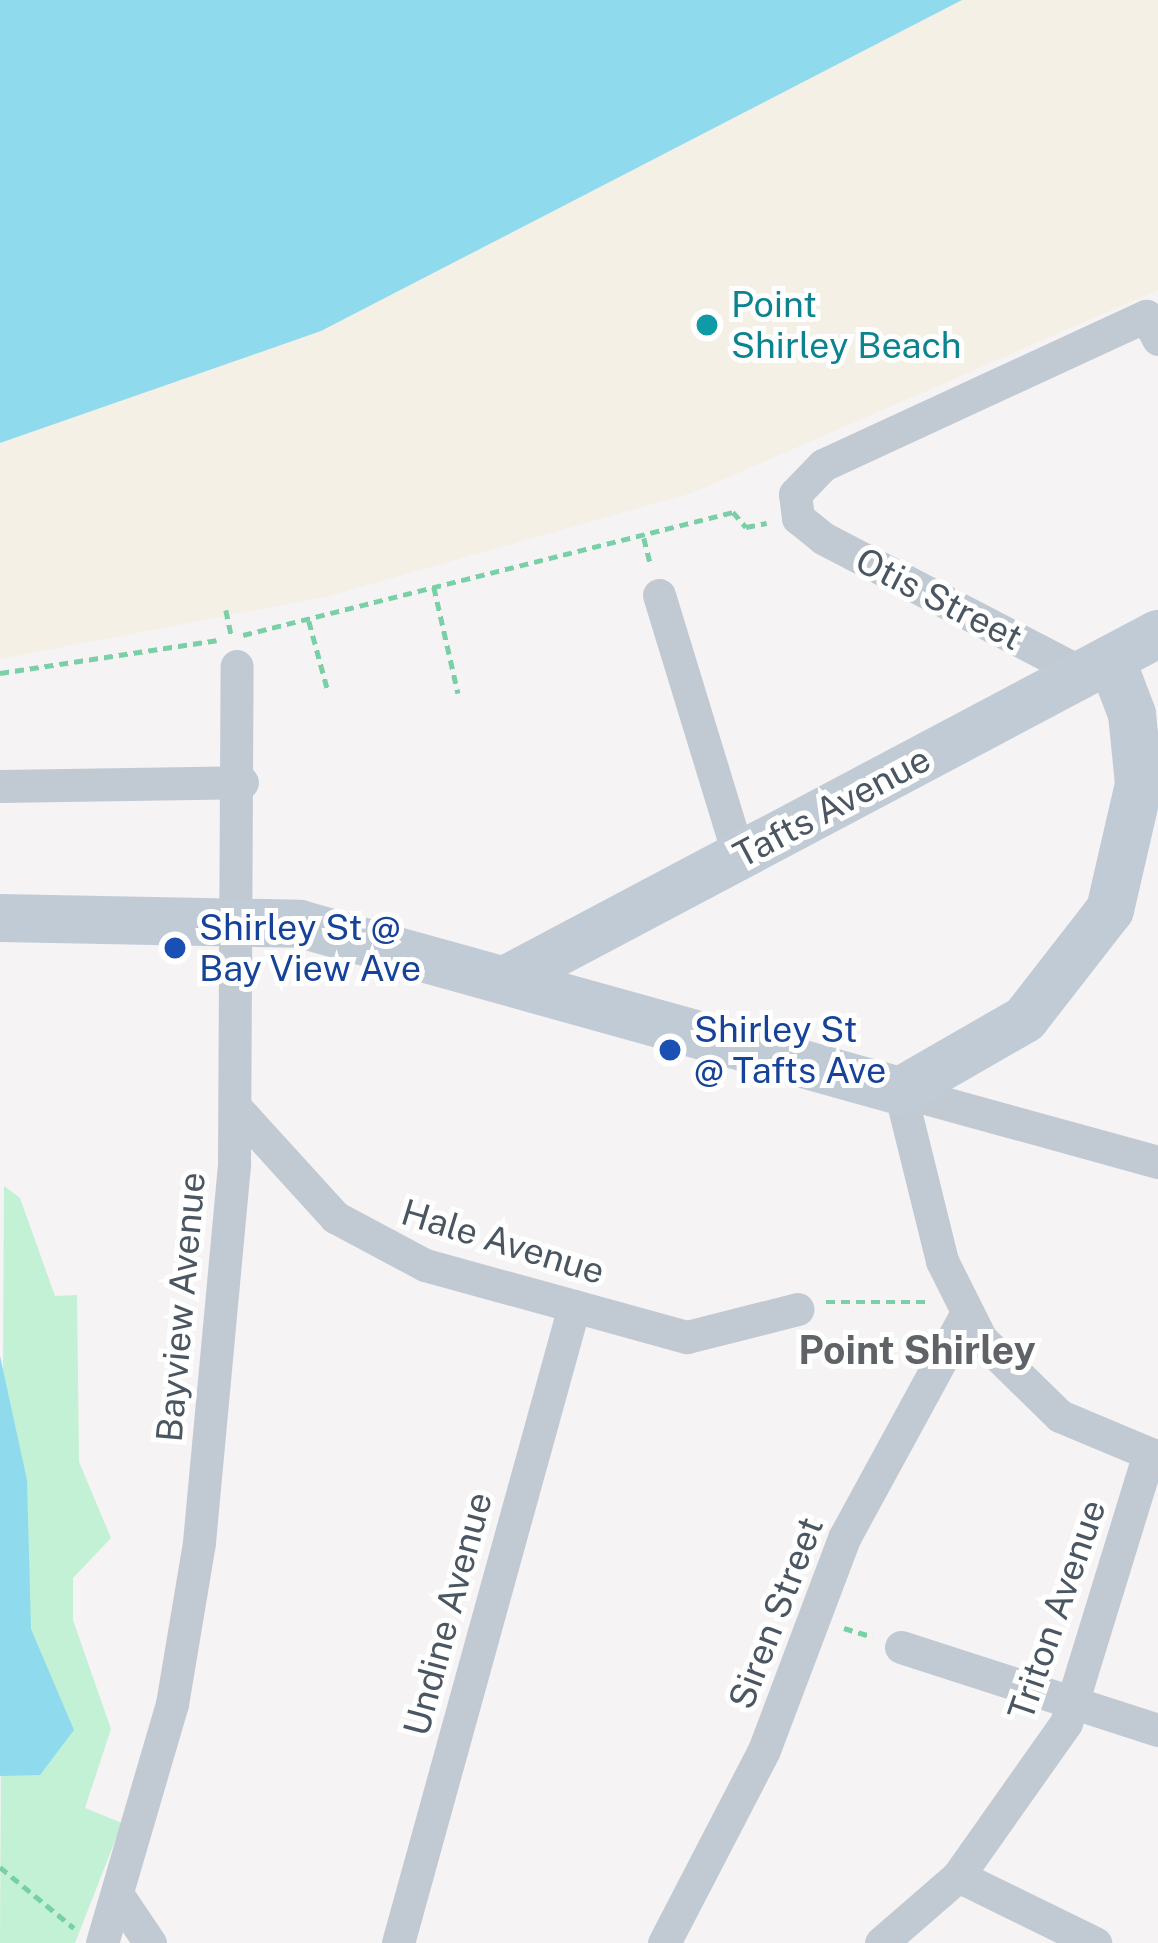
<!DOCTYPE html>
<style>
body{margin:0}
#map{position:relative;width:1158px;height:1943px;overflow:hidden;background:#f5f3f3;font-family:"Public Sans",sans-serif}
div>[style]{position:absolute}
.green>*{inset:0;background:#c3f1d5}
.sand>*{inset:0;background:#f5f0e5}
.water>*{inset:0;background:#90daee}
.path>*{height:4.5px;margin-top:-2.25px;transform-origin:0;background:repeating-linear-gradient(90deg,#7ad0a6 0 9px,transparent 0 15px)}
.street>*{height:33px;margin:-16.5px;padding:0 16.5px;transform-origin:16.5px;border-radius:16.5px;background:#c1cad2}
.secondary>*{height:48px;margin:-24px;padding:0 24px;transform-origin:24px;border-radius:24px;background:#c1cbd6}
.dots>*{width:33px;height:33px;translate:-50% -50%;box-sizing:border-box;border:6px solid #fff;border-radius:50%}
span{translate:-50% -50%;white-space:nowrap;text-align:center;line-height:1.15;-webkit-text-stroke:10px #fff;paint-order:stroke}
.culture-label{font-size:36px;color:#0d838f}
.left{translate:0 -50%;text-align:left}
.street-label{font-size:36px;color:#4a5661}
.transit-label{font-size:36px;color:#164399}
.neighbourhood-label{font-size:39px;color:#5f6368;font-weight:700}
</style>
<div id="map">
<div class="green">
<div style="clip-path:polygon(4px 1186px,20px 1198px,55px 1296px,77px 1295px,79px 1462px,111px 1538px,73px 1578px,73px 1620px,111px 1729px,85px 1808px,122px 1823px,75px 1943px,0 1943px)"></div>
</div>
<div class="sand">
<div style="clip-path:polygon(962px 0,1158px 0,1158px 290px,692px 493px,325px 597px,0 659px,0 443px,321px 331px)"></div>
</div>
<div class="water">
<div style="clip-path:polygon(0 0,962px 0,321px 331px,0 443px)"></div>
<div style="clip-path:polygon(0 1356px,27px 1480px,31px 1629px,74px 1730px,40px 1775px,0 1776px)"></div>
</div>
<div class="path">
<div style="left:644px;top:538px;width:29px;rotate:76deg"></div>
<div style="left:434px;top:587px;width:109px;rotate:77.2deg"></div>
<div style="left:226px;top:610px;width:25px;rotate:78deg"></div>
<div style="left:309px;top:621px;width:73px;rotate:74.8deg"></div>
<div style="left:243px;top:635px;width:505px;rotate:-14.09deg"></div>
<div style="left:733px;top:512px;width:20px;rotate:49deg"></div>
<div style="left:746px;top:527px;width:21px;rotate:-11deg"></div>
<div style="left:0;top:673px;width:219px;rotate:-8.6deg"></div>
<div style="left:826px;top:1302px;width:103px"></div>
<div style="left:844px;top:1628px;width:30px;rotate:17deg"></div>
<div style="left:0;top:1867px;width:96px;rotate:39.5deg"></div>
</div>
<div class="street">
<div style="left:659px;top:595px;width:274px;rotate:73deg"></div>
<div style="left:1084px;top:674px;width:294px;rotate:-152.5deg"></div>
<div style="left:823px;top:538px;width:32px;rotate:-141deg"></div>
<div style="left:798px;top:518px;width:24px;rotate:-97deg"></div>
<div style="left:795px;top:494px;width:40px;rotate:-46deg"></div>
<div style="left:823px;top:465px;width:356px;rotate:-24.8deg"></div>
<div style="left:1146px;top:316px;width:26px;rotate:62deg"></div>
<div style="left:0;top:786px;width:242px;rotate:-0.9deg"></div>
<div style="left:235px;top:1107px;width:149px;rotate:47.7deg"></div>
<div style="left:335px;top:1217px;width:102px;rotate:28.1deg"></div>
<div style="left:425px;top:1265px;width:272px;rotate:15.4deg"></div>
<div style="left:687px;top:1337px;width:114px;rotate:-14.2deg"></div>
<div style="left:1158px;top:1162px;width:268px;rotate:-164.6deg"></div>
<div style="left:900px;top:1091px;width:175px;rotate:76.1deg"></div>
<div style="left:942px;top:1261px;width:87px;rotate:63.4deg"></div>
<div style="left:981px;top:1339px;width:110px;rotate:44.3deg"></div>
<div style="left:1060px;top:1416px;width:106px;rotate:22.7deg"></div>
<div style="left:901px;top:1647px;width:270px;rotate:17.9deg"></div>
<div style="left:958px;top:1876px;width:153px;rotate:26.1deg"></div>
<div style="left:121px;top:1900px;width:52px;rotate:56deg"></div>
<div style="left:102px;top:1943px;width:249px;rotate:-73.7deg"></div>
<div style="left:172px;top:1704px;width:164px;rotate:-80.5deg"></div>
<div style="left:199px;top:1542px;width:381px;rotate:-84.7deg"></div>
<div style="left:234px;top:1163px;width:497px;rotate:-89.7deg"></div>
<div style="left:398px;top:1943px;width:661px;rotate:-74.55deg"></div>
<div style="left:664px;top:1943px;width:217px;rotate:-62.6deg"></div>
<div style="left:764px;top:1750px;width:227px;rotate:-69.3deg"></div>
<div style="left:844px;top:1538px;width:255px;rotate:-61.4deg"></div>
<div style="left:881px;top:1943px;width:102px;rotate:-41deg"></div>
<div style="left:958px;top:1876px;width:187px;rotate:-54.8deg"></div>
<div style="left:1066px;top:1723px;width:282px;rotate:-72.9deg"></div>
</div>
<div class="secondary">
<div style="left:0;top:918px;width:300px;rotate:1.1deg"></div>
<div style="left:300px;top:924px;width:623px;rotate:15.55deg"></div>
<div style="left:900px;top:1091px;width:144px;rotate:-29.9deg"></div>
<div style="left:1025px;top:1019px;width:138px;rotate:-52.1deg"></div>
<div style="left:1110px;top:910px;width:129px;rotate:-77deg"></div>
<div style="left:1139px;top:784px;width:70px;rotate:-95.7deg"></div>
<div style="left:1132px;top:714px;width:59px;rotate:-110.9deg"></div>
<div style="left:505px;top:980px;width:739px;rotate:-27.92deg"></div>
</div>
<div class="dots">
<div style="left:707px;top:325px;background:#0f9aa8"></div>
<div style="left:175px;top:948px;background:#1a4fb4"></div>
<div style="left:670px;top:1050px;background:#1a4fb4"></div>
</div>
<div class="culture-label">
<span class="left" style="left:731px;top:325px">Point<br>Shirley Beach</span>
</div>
<div class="street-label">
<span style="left:939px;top:599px;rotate:27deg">Otis Street</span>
<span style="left:832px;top:807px;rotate:-28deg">Tafts Avenue</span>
<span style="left:503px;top:1242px;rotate:17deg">Hale Avenue</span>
<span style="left:181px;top:1307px;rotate:-85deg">Bayview Avenue</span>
<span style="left:1057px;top:1610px;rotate:-71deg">Triton Avenue</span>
<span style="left:776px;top:1613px;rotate:-69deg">Siren Street</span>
<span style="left:448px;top:1614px;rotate:-75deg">Undine Avenue</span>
</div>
<div class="transit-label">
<span class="left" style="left:199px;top:948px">Shirley St @<br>Bay View Ave</span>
<span class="left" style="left:694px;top:1050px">Shirley St<br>@ Tafts Ave</span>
</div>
<div class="neighbourhood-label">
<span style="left:917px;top:1350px">Point Shirley</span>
</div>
</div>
